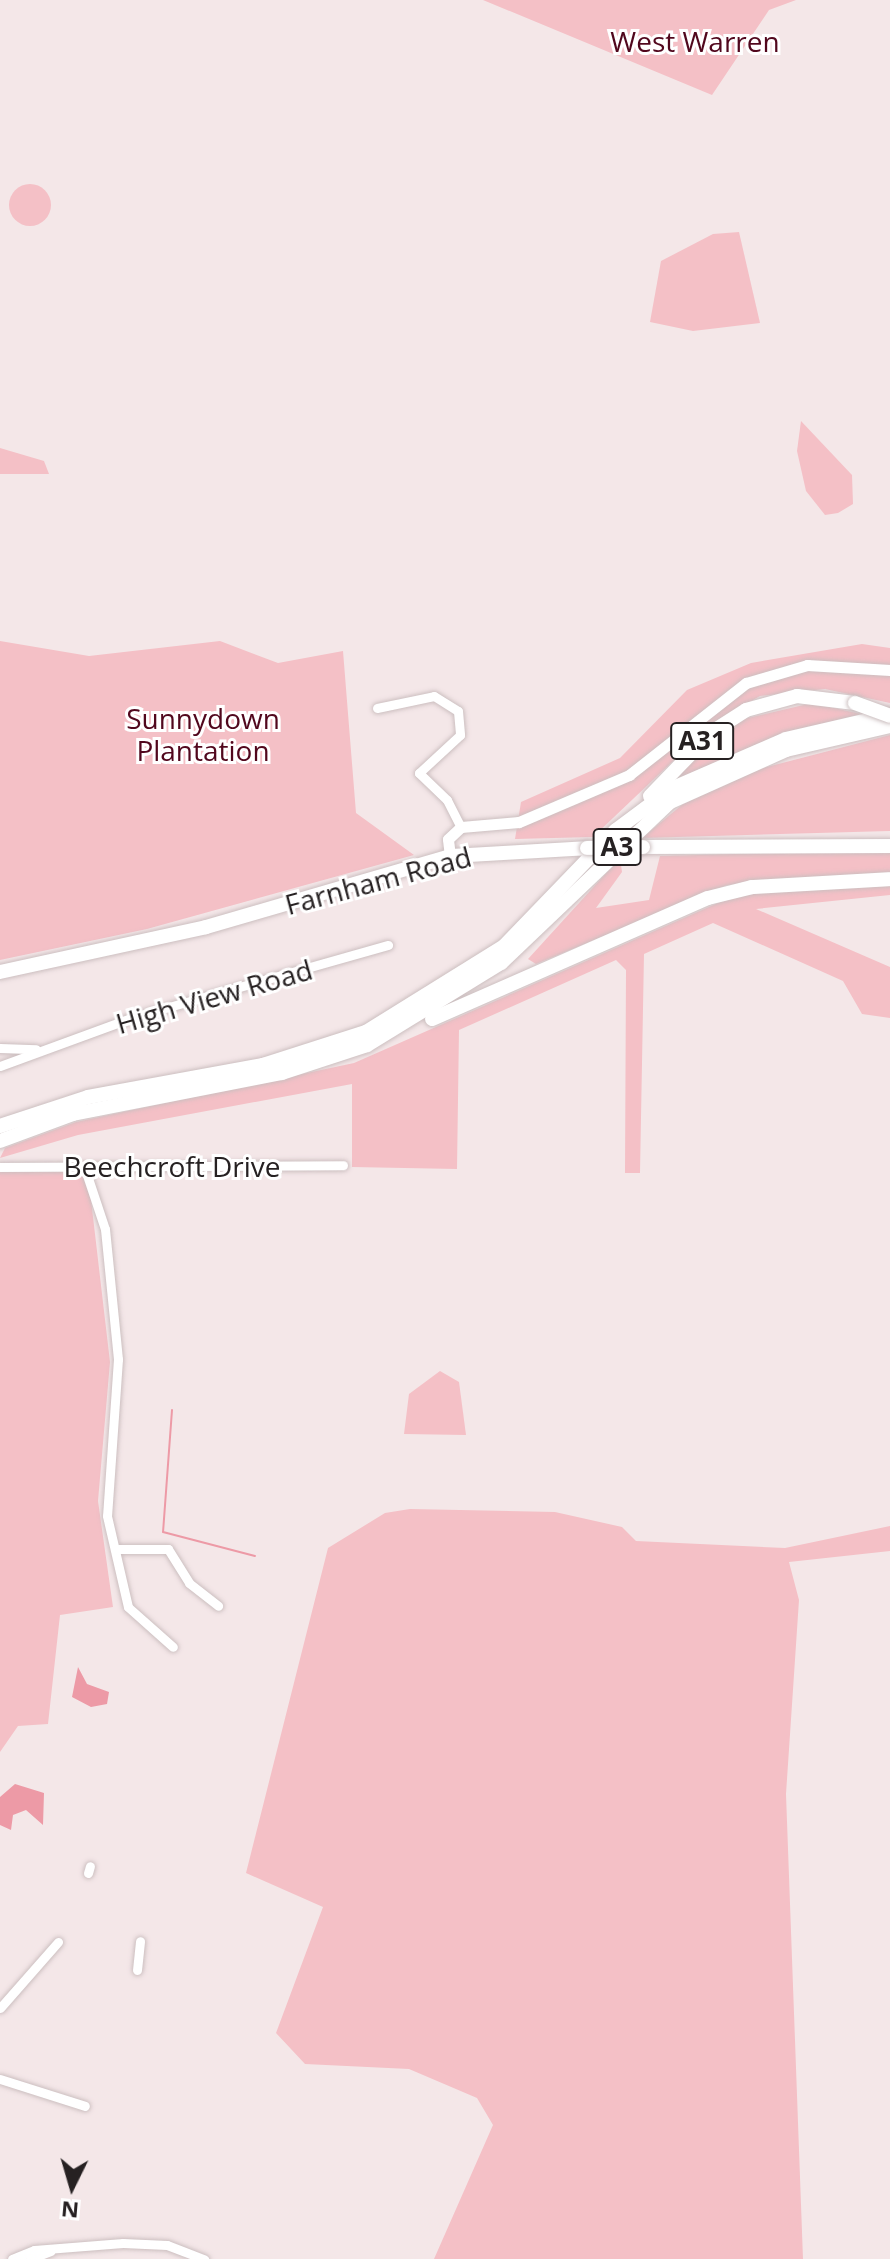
<!DOCTYPE html>
<style>
body{margin:0}
#map{position:relative;width:890px;height:2259px;overflow:hidden;background:#f4e7e8;font-family:"Open Sans",sans-serif}
div>[style]{position:absolute}
.green>*{inset:0;background:#f4c0c6}
.round{border-radius:50%}
.water>*{inset:0;background:#ed9aa6}
.stream>*{height:2px;margin:-1px;padding:0 1px;transform-origin:1px;border-radius:1px;background:#ed9aa6}
.roads{filter:drop-shadow(0 0 2px #ccbfc0) drop-shadow(0 0 2px #ccbfc0)}
.minor>*{height:9px;margin:-4.5px;padding:0 4.5px;transform-origin:4.5px;border-radius:4.5px;background:#fff}
.tertiary>*{height:11px;margin:-5.5px;padding:0 5.5px;transform-origin:5.5px;border-radius:5.5px;background:#fff}
.primary>*{height:14px;margin:-7px;padding:0 7px;transform-origin:7px;border-radius:7px;background:#fff}
.trunk>*{height:14px;margin:-7px;padding:0 7px;transform-origin:7px;border-radius:7px;background:#fff}
.bridges{filter:drop-shadow(0 0 2px #ccbfc0) drop-shadow(0 0 2px #ccbfc0)}
.primary-bridge>*{height:14px;margin:-7px;padding:0 7px;transform-origin:7px;border-radius:7px;background:#fff}
.trunk-bridge>*{height:14px;margin:-7px;padding:0 7px;transform-origin:7px;border-radius:7px;background:#fff}
span{translate:-50% -50%;white-space:nowrap;text-align:center;line-height:1.15;-webkit-text-stroke:6px #fff;paint-order:stroke}
.shield-label span{padding:2px 6px;background:#fff;border:2px solid;border-radius:6px;-webkit-text-stroke-width:0}
.shield-label{font-size:26px;color:#262122;font-weight:700}
.park-label{font-size:28px;color:#51071d}
.street-label{font-size:28px;color:#262122}
.north{position:absolute;left:32px;top:2147px;width:80px;height:80px;-webkit-text-stroke:6px #fff;paint-order:stroke;rotate:185deg;font-size:22px;font-weight:700;line-height:32px;text-align:center;color:#262122}
.north::after{content:'';display:block;margin:auto;width:28px;height:36px;background:#262122;clip-path:polygon(50% 0,100% 100%,50% 72%,0 100%)}
</style>
<div id="map">
<div class="green">
<div style="clip-path:polygon(483px 0,796px 0,769px 10px,712px 95px)"></div>
<div class="round" style="left:9px;top:184px;width:42px;height:42px"></div>
<div style="clip-path:polygon(739px 232px,760px 323px,693px 331px,650px 322px,661px 261px,713px 234px)"></div>
<div style="clip-path:polygon(801px 421px,852px 475px,853px 504px,838px 513px,825px 515px,806px 491px,797px 451px)"></div>
<div style="clip-path:polygon(0 448px,44px 461px,49px 474px,0 474px)"></div>
<div style="clip-path:polygon(0 641px,89px 656px,220px 641px,278px 663px,343px 651px,356px 813px,414px 855px,147px 929px,0 960px)"></div>
<div style="clip-path:polygon(862px 644px,890px 648px,890px 703px,825px 689px,760px 696px,713px 723px,593px 837px,515px 839px,521px 802px,620px 758px,687px 690px,751px 663px)"></div>
<div style="clip-path:polygon(812px 703px,861px 714px,782px 734px,668px 783px,739px 720px)"></div>
<div style="clip-path:polygon(890px 735px,890px 831px,642px 838px,683px 804px,763px 768px)"></div>
<div style="clip-path:polygon(890px 850px,890px 873px,727px 885px,536px 964px,528px 959px,620px 858px,622px 872px,596px 908px,649px 900px,660px 856px)"></div>
<div style="clip-path:polygon(890px 881px,890px 895px,756px 909px,890px 967px,890px 1018px,862px 1014px,843px 981px,713px 923px,644px 954px,640px 1173px,625px 1173px,626px 970px,616px 960px,459px 1030px,457px 1169px,352px 1167px,352px 1084px,78px 1135px,0 1158px,5px 1148px,76px 1122px,354px 1063px,743px 892px)"></div>
<div style="clip-path:polygon(0 1171px,81px 1172px,91px 1200px,110px 1362px,98px 1501px,113px 1607px,60px 1615px,48px 1724px,18px 1726px,0 1752px)"></div>
<div style="clip-path:polygon(440px 1371px,459px 1382px,466px 1435px,404px 1434px,409px 1394px)"></div>
<div style="clip-path:polygon(410px 1509px,555px 1512px,622px 1527px,636px 1541px,785px 1548px,890px 1526px,890px 1551px,789px 1562px,799px 1600px,786px 1794px,803px 2259px,434px 2259px,493px 2125px,477px 2098px,409px 2069px,305px 2064px,276px 2033px,323px 1907px,246px 1873px,328px 1548px,385px 1513px)"></div>
</div>
<div class="water">
<div style="clip-path:polygon(78px 1667px,87px 1684px,109px 1692px,107px 1704px,91px 1707px,72px 1697px)"></div>
<div style="clip-path:polygon(15px 1784px,44px 1793px,43px 1825px,26px 1810px,13px 1815px,11px 1830px,0 1825px,0 1797px)"></div>
</div>
<div class="stream">
<div style="left:172px;top:1410px;width:122px;rotate:94.2deg"></div>
<div style="left:163px;top:1532px;width:95px;rotate:14.6deg"></div>
</div>
<div class="roads">
<div class="minor">
<div style="left:377px;top:708px;width:58px;rotate:-11.9deg"></div>
<div style="left:434px;top:696px;width:28px;rotate:32deg"></div>
<div style="left:458px;top:711px;width:24px;rotate:85deg"></div>
<div style="left:460px;top:735px;width:56px;rotate:137.2deg"></div>
<div style="left:419px;top:773px;width:39px;rotate:44deg"></div>
<div style="left:447px;top:800px;width:30px;rotate:63deg"></div>
<div style="left:0;top:1048px;width:36px;rotate:2deg"></div>
<div style="left:0;top:1066px;width:146px;rotate:-20.1deg"></div>
<div style="left:137px;top:1016px;width:261px;rotate:-15.8deg"></div>
<div style="left:84px;top:1166px;width:66px;rotate:71.6deg"></div>
<div style="left:105px;top:1229px;width:131px;rotate:84.3deg"></div>
<div style="left:118px;top:1359px;width:157px;rotate:94deg"></div>
<div style="left:107px;top:1516px;width:93px;rotate:77deg"></div>
<div style="left:128px;top:1607px;width:60px;rotate:41.6deg"></div>
<div style="left:0;top:1167px;width:343px;rotate:-0.3deg"></div>
<div style="left:119px;top:1549px;width:49px"></div>
<div style="left:168px;top:1549px;width:40px;rotate:58deg"></div>
<div style="left:189px;top:1583px;width:37px;rotate:38deg"></div>
<div style="left:88px;top:1873px;width:7px;rotate:-74deg"></div>
<div style="left:137px;top:1970px;width:29px;rotate:-84deg"></div>
<div style="left:0;top:2008px;width:88px;rotate:-48.7deg"></div>
<div style="left:0;top:2079px;width:89px;rotate:17.6deg"></div>
<div style="left:12px;top:2259px;width:24px;rotate:-22deg"></div>
<div style="left:34px;top:2250px;width:89px;rotate:-4.5deg"></div>
<div style="left:123px;top:2243px;width:44px;rotate:2.6deg"></div>
<div style="left:167px;top:2245px;width:40px;rotate:21deg"></div>
<div style="left:30px;top:2259px;width:22px;rotate:-21deg"></div>
</div>
<div class="tertiary">
<div style="left:450px;top:856px;width:17px;rotate:-97deg"></div>
<div style="left:448px;top:839px;width:18px;rotate:-43deg"></div>
<div style="left:461px;top:827px;width:58px;rotate:-4.9deg"></div>
<div style="left:519px;top:822px;width:120px;rotate:-23.1deg"></div>
<div style="left:629px;top:775px;width:149px;rotate:-38.2deg"></div>
<div style="left:746px;top:683px;width:64px;rotate:-16.4deg"></div>
<div style="left:807px;top:665px;width:83px;rotate:3.4deg"></div>
</div>
<div class="primary">
<div style="left:643px;top:847px;width:247px;rotate:-0.2deg"></div>
<div style="left:0;top:972px;width:211px;rotate:-12.3deg"></div>
<div style="left:206px;top:927px;width:254px;rotate:-16.2deg"></div>
<div style="left:450px;top:856px;width:137px;rotate:-3.3deg"></div>
</div>
<div class="trunk">
<div style="left:650px;top:796px;width:89px;rotate:-45.9deg"></div>
<div style="left:712px;top:732px;width:40px;rotate:-32.9deg"></div>
<div style="left:746px;top:710px;width:53px;rotate:-15.4deg"></div>
<div style="left:797px;top:696px;width:58px;rotate:6.9deg"></div>
<div style="left:432px;top:1019px;width:301px;rotate:-23.7deg"></div>
<div style="left:708px;top:898px;width:45px;rotate:-14deg"></div>
<div style="left:752px;top:887px;width:138px;rotate:-3.3deg"></div>
<div style="left:0;top:1126px;width:93px;rotate:-18.2deg"></div>
<div style="left:88px;top:1097px;width:178px;rotate:-10.4deg"></div>
<div style="left:263px;top:1065px;width:108px;rotate:-17.8deg"></div>
<div style="left:366px;top:1032px;width:163px;rotate:-31.9deg"></div>
<div style="left:504px;top:946px;width:161px;rotate:-46deg"></div>
<div style="left:616px;top:830px;width:69px;rotate:-36.7deg"></div>
<div style="left:671px;top:789px;width:125px;rotate:-23.5deg"></div>
<div style="left:786px;top:739px;width:107px;rotate:-13deg"></div>
<div style="left:0;top:1141px;width:78px;rotate:-20.3deg"></div>
<div style="left:73px;top:1114px;width:213px;rotate:-11.1deg"></div>
<div style="left:282px;top:1073px;width:89px;rotate:-18.2deg"></div>
<div style="left:367px;top:1045px;width:157px;rotate:-31.5deg"></div>
<div style="left:501px;top:963px;width:233px;rotate:-43.6deg"></div>
<div style="left:670px;top:802px;width:127px;rotate:-24.1deg"></div>
<div style="left:786px;top:750px;width:107px;rotate:-13deg"></div>
</div>
</div>
<div class="bridges">
<div class="primary-bridge">
<div style="left:587px;top:848px;width:56px;rotate:-1deg"></div>
</div>
<div class="trunk-bridge">
<div style="left:855px;top:703px;width:37px;rotate:20deg"></div>
</div>
</div>
<div class="shield-label">
<span style="left:702px;top:741px">A31</span>
<span style="left:617px;top:847px">A3</span>
</div>
<div class="park-label">
<span style="left:695px;top:41px">West Warren</span>
<span style="left:203px;top:734px">Sunnydown<br>Plantation</span>
</div>
<div class="street-label">
<span style="left:378px;top:880px;rotate:-15deg">Farnham Road</span>
<span style="left:214px;top:996px;rotate:-16deg">High View Road</span>
<span style="left:172px;top:1166px">Beechcroft Drive</span>
</div>
<div class="north">N</div>
</div>
